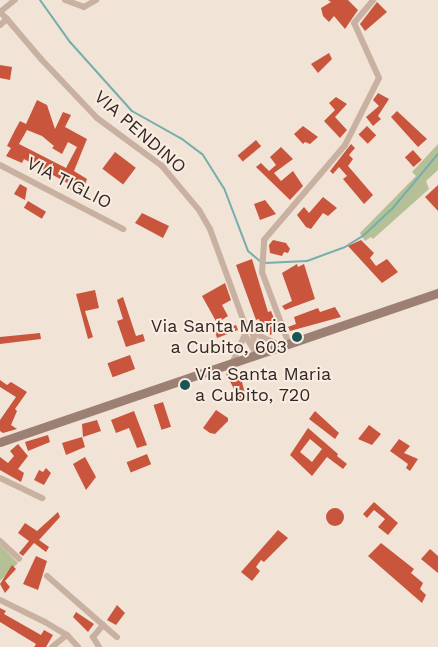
<!DOCTYPE html>
<style>
body{margin:0}
#map{position:relative;width:438px;height:647px;overflow:hidden;background:#f1e3d6;font-family:"Work Sans",sans-serif}
div>[style]{position:absolute}
.green>*{inset:0;background:#b5c096}
.stream>*{height:2px;margin:-1px;padding:0 1px;transform-origin:1px;border-radius:1px;background:#75aead}
.building>*{inset:0;background:#c9553d;transform-origin:0 0}
.round{border-radius:50%}
.street>*{height:6px;margin:-3px;padding:0 3px;transform-origin:3px;border-radius:3px;background:#c9b1a2}
.secondary>*{height:9px;margin:-4.5px;padding:0 4.5px;transform-origin:4.5px;border-radius:4.5px;background:#9c8074}
.dots>*{width:14px;height:14px;translate:-50% -50%;box-sizing:border-box;border:2px solid #f9ede2;border-radius:50%}
span{translate:-50% -50%;white-space:nowrap;text-align:center;line-height:1.15;-webkit-text-stroke:4px #f9ede2;paint-order:stroke}
.street-label{font-size:18px;color:#332825}
.poi-label{font-size:18px;color:#332825}
.right{translate:-100% -50%;text-align:right}
.left{translate:0 -50%;text-align:left}
</style>
<div id="map">
<div class="green">
<div style="clip-path:polygon(438px 144px,438px 170px,426px 181px,429px 189px,373px 239px,371px 237px,365px 241px,360px 233px,416px 176px,412px 172px)"></div>
<div style="clip-path:polygon(0 545px,18px 563px,0 581px)"></div>
</div>
<div class="stream">
<div style="left:40px;top:0;width:52px;rotate:54.5deg"></div>
<div style="left:70px;top:42px;width:93px;rotate:48.1deg"></div>
<div style="left:132px;top:111px;width:57px;rotate:29.2deg"></div>
<div style="left:182px;top:139px;width:26px;rotate:37deg"></div>
<div style="left:203px;top:155px;width:39px;rotate:58deg"></div>
<div style="left:224px;top:188px;width:67px;rotate:69.1deg"></div>
<div style="left:248px;top:251px;width:17px;rotate:40deg"></div>
<div style="left:265px;top:263px;width:42px;rotate:-2.7deg"></div>
<div style="left:307px;top:261px;width:40px;rotate:-20.2deg"></div>
<div style="left:345px;top:247px;width:22px;rotate:-32deg"></div>
<div style="left:364px;top:235px;width:38px;rotate:-43deg"></div>
<div style="left:392px;top:209px;width:72px;rotate:-50.1deg"></div>
</div>
<div class="building">
<div style="clip-path:polygon(328px 0,348px 0,358px 10px,345px 29px,334px 16px,329px 22px,323px 16px,321px 8px,331px 2px)"></div>
<div style="clip-path:polygon(377px 2px,387px 12px,365px 31px,360px 24px)"></div>
<div style="clip-path:polygon(329px 53px,332px 59px,318px 73px,311px 64px)"></div>
<div style="clip-path:polygon(0 65px,12px 67px,10px 80px,0 78px)"></div>
<div style="clip-path:polygon(378px 93px,389px 99px,378px 116px,381px 119px,373px 126px,366px 117px,379px 106px,373px 100px)"></div>
<div style="clip-path:polygon(336px 97px,347px 104px,335px 117px,347px 130px,340px 138px,324px 121px,335px 110px,329px 103px)"></div>
<div style="clip-path:polygon(evenodd,37px 100px,47px 105px,55px 129px,63px 112px,71px 115px,65px 127px,87px 139px,74px 171px,87px 179px,82px 193px,69px 189px,71px 185px,24px 159px,22px 163px,6px 156px,11px 148px,7px 146px,15px 130px,20px 121px,26px 124px,37px 100px,27px 130px,42px 136px,54px 146px,52px 148px,62px 154px,68px 142px,77px 147px,66px 168px,19px 144px,27px 130px)"></div>
<div style="clip-path:polygon(397px 111px,427px 139px,418px 147px,391px 117px)"></div>
<div style="clip-path:polygon(303px 126px,318px 137px,310px 144px,305px 142px,303px 144px,294px 134px)"></div>
<div style="left:367px;top:126px;width:13px;height:12px;rotate:45deg"></div>
<div style="left:256px;top:140px;width:8px;height:24px;rotate:50deg"></div>
<div style="clip-path:polygon(351px 144px,355px 148px,349px 155px,353px 159px,348px 166px,373px 195px,364px 204px,343px 179px,347px 176px,339px 167px,333px 174px,330px 171px)"></div>
<div style="clip-path:polygon(281px 147px,293px 159px,274px 173px,281px 181px,293px 171px,303px 186px,290px 200px,256px 167px,261px 163px,269px 171px,276px 165px,270px 157px)"></div>
<div style="left:413px;top:150px;width:13px;height:11px;rotate:48deg"></div>
<div style="left:115px;top:152px;width:26px;height:21px;rotate:37deg"></div>
<div style="clip-path:polygon(20px 184px,27px 188px,25px 200px,14px 194px)"></div>
<div style="clip-path:polygon(438px 185px,438px 211px,425px 197px)"></div>
<div style="clip-path:polygon(323px 197px,337px 208px,328px 216px,323px 213px,311px 229px,306px 227px,297px 215px,304px 207px,309px 213px)"></div>
<div style="clip-path:polygon(265px 200px,276px 214px,260px 220px,254px 204px)"></div>
<div style="left:28px;top:201px;width:21px;height:8px;rotate:31deg"></div>
<div style="clip-path:polygon(142px 213px,169px 226px,163px 238px,135px 223px)"></div>
<div style="clip-path:polygon(273px 240px,286px 243px,290px 249px,288px 253px,284px 252px,282px 256px,270px 253px,269px 245px)"></div>
<div style="clip-path:polygon(361px 240px,374px 253px,370px 258px,376px 266px,387px 259px,398px 272px,382px 283px,348px 246px)"></div>
<div style="clip-path:polygon(252px 259px,268px 312px,271px 311px,279px 331px,270px 335px,266px 327px,262px 329px,259px 319px,256px 320px,236px 265px)"></div>
<div style="clip-path:polygon(297px 264px,298px 267px,304px 264px,315px 299px,285px 310px,282px 306px,292px 301px,282px 273px)"></div>
<div style="clip-path:polygon(225px 283px,231px 300px,222px 305px,228px 316px,217px 323px,202px 296px)"></div>
<div style="clip-path:polygon(95px 290px,99px 308px,85px 311px,93px 337px,88px 339px,76px 294px)"></div>
<div style="clip-path:polygon(123px 297px,136px 336px,143px 334px,145px 341px,126px 347px,117px 321px,123px 319px,117px 300px)"></div>
<div style="clip-path:polygon(335px 307px,341px 317px,290px 331px,288px 327px,296px 324px,294px 317px,318px 308px,320px 312px)"></div>
<div style="clip-path:polygon(236px 325px,238px 330px,217px 338px,215px 332px)"></div>
<div style="clip-path:polygon(40px 333px,41px 339px,0 344px,0 337px)"></div>
<div style="left:130px;top:355px;width:15px;height:24px;rotate:70deg"></div>
<div style="clip-path:polygon(239px 370px,246px 398px,240px 400px,226px 374px)"></div>
<div style="clip-path:polygon(0 380px,7px 385px,11px 382px,27px 392px,15px 409px,17px 411px,11px 425px,17px 429px,3px 433px,0 431px,0 420px,16px 397px,0 387px)"></div>
<div style="left:163px;top:402px;width:26px;height:10px;rotate:72deg"></div>
<div style="clip-path:polygon(216px 410px,228px 418px,228px 421px,215px 434px,210px 433px,203px 428px)"></div>
<div style="clip-path:polygon(134px 411px,147px 445px,137px 448px,129px 428px,116px 433px,111px 420px)"></div>
<div style="clip-path:polygon(315px 411px,339px 433px,335px 439px,309px 419px)"></div>
<div style="clip-path:polygon(97px 420px,101px 431px,83px 437px,82px 424px)"></div>
<div style="clip-path:polygon(369px 425px,381px 434px,372px 445px,358px 439px)"></div>
<div style="clip-path:polygon(evenodd,308px 428px,338px 454px,337px 456px,347px 464px,343px 469px,327px 457px,312px 476px,290px 455px,308px 428px,310px 439px,322px 449px,312px 462px,300px 452px,310px 439px)"></div>
<div style="clip-path:polygon(48px 435px,50px 442px,28px 451px,25px 442px)"></div>
<div style="clip-path:polygon(82px 437px,85px 447px,66px 455px,62px 443px)"></div>
<div style="clip-path:polygon(399px 439px,410px 446px,404px 453px,418px 459px,410px 471px,406px 468px,408px 464px,390px 451px)"></div>
<div style="clip-path:polygon(18px 444px,28px 456px,18px 469px,24px 473px,21px 482px,0 470px,0 457px,8px 463px,14px 456px,10px 451px)"></div>
<div style="left:147px;top:454px;width:11px;height:22px;rotate:68deg"></div>
<div style="clip-path:polygon(85px 457px,96px 477px,86px 490px,73px 464px)"></div>
<div style="clip-path:polygon(46px 468px,51px 473px,44px 485px,34px 480px,39px 470px,43px 472px)"></div>
<div style="clip-path:polygon(374px 502px,398px 523px,388px 535px,378px 527px,385px 519px,374px 510px,367px 518px,363px 514px)"></div>
<div class="round" style="left:326px;top:508px;width:18px;height:18px"></div>
<div style="clip-path:polygon(58px 512px,60px 517px,39px 540px,49px 547px,46px 552px,34px 543px,23px 556px,19px 553px,29px 541px,18px 533px,25px 523px,37px 531px)"></div>
<div style="clip-path:polygon(278px 530px,288px 538px,264px 562px,261px 560px,256px 567px,260px 571px,252px 581px,241px 572px)"></div>
<div style="clip-path:polygon(381px 543px,414px 569px,411px 573px,423px 583px,420px 589px,426px 595px,422px 603px,368px 556px)"></div>
<div style="clip-path:polygon(430px 549px,438px 556px,438px 573px,421px 559px)"></div>
<div style="clip-path:polygon(36px 556px,47px 561px,38px 590px,23px 584px)"></div>
<div style="clip-path:polygon(12px 565px,16px 569px,5px 581px,10px 587px,5px 593px,0 584px)"></div>
<div style="clip-path:polygon(117px 605px,125px 613px,116px 625px,107px 620px)"></div>
<div style="clip-path:polygon(0 608px,6px 611px,4px 614px,41px 635px,44px 630px,53px 635px,46px 647px,34px 647px,36px 644px,0 622px)"></div>
<div style="clip-path:polygon(76px 612px,94px 624px,88px 632px,73px 617px)"></div>
</div>
<div class="street">
<div style="left:65px;top:0;width:20px;rotate:20deg"></div>
<div style="left:84px;top:7px;width:14px;rotate:-30deg"></div>
<div style="left:0;top:12px;width:10px;rotate:45deg"></div>
<div style="left:7px;top:19px;width:9px;rotate:139deg"></div>
<div style="left:0;top:12px;width:19px;rotate:-39deg"></div>
<div style="left:7px;top:19px;width:52px;rotate:49.6deg"></div>
<div style="left:41px;top:59px;width:81px;rotate:46.5deg"></div>
<div style="left:97px;top:118px;width:81px;rotate:36.4deg"></div>
<div style="left:162px;top:166px;width:57px;rotate:49.9deg"></div>
<div style="left:199px;top:210px;width:22px;rotate:60deg"></div>
<div style="left:210px;top:229px;width:108px;rotate:69.9deg"></div>
<div style="left:247px;top:330px;width:36px;rotate:114deg"></div>
<div style="left:0;top:165px;width:139px;rotate:27.5deg"></div>
<div style="left:247px;top:330px;width:38px;rotate:25deg"></div>
<div style="left:253px;top:335px;width:20px;rotate:79deg"></div>
<div style="left:246px;top:337px;width:21px;rotate:59deg"></div>
<div style="left:289px;top:344px;width:77px;rotate:-110.6deg"></div>
<div style="left:262px;top:272px;width:32px;rotate:-86deg"></div>
<div style="left:264px;top:240px;width:125px;rotate:-49.5deg"></div>
<div style="left:345px;top:145px;width:75px;rotate:-63.1deg"></div>
<div style="left:379px;top:78px;width:60px;rotate:-114.4deg"></div>
<div style="left:354px;top:23px;width:30px;rotate:-50deg"></div>
<div style="left:0;top:478px;width:47px;rotate:25.5deg"></div>
<div style="left:0;top:541px;width:26px;rotate:43deg"></div>
<div style="left:47px;top:576px;width:93px;rotate:41.1deg"></div>
<div style="left:0;top:600px;width:50px;rotate:26.1deg"></div>
<div style="left:45px;top:622px;width:26px;rotate:31deg"></div>
<div style="left:67px;top:635px;width:16px;rotate:47deg"></div>
<div style="left:52px;top:647px;width:19px;rotate:-39deg"></div>
<div style="left:99px;top:647px;width:12px;rotate:-121deg"></div>
<div style="left:93px;top:637px;width:16px;rotate:-50deg"></div>
</div>
<div class="secondary">
<div style="left:0;top:442px;width:463px;rotate:-18.8deg"></div>
</div>
<div class="dots">
<div style="left:297px;top:337px;background:#1a5555"></div>
<div style="left:185px;top:385px;background:#1a5555"></div>
</div>
<div class="street-label">
<span style="left:140px;top:132px;rotate:41deg">VIA PENDINO</span>
<span style="left:69px;top:183px;rotate:27deg">VIA TIGLIO</span>
</div>
<div class="poi-label">
<span class="right" style="left:287px;top:337px">Via Santa Maria<br>a Cubito, 603</span>
<span class="left" style="left:195px;top:385px">Via Santa Maria<br>a Cubito, 720</span>
</div>
</div>
